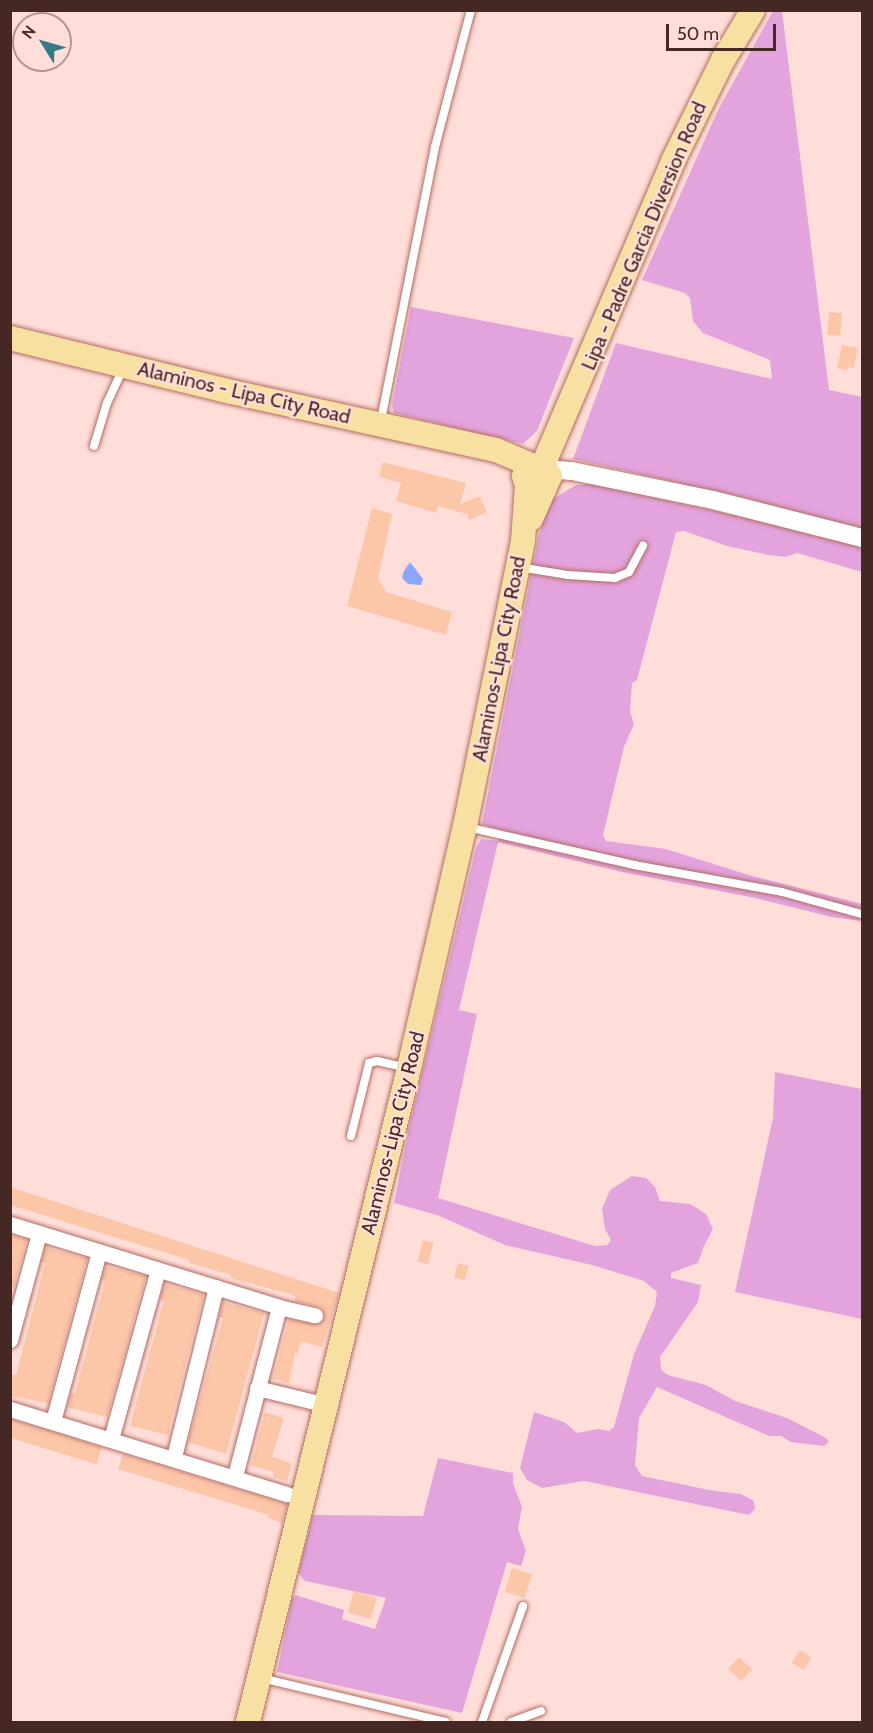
<!DOCTYPE html>
<style>
body{margin:0}
#map{position:relative;width:873px;height:1733px;overflow:hidden;background:#ffded9;font-family:Cabin,sans-serif}
div>[style]{position:absolute}
.green>*{inset:0;background:#e3a3dd}
.water>*{inset:0;background:#8ca6fc}
.building>*{inset:0;background:#fcc6a9;transform-origin:0 0}
.roads{filter:drop-shadow(0 0 2px #b36d62) drop-shadow(0 0 2px #b36d62)}
.service>*{height:8px;margin:-4px;padding:0 4px;transform-origin:4px;border-radius:4px;background:#fff}
.minor>*{height:15px;margin:-7.5px;padding:0 7.5px;transform-origin:7.5px;border-radius:7.5px;background:#fff}
.tertiary>*{height:18px;margin:-9px;padding:0 9px;transform-origin:9px;border-radius:9px;background:#fff}
.primary>*{height:24px;margin:-12px;padding:0 12px;transform-origin:12px;border-radius:12px;background:#f7e0a2}
span{translate:-50% -50%;white-space:nowrap;text-align:center;line-height:1.15;-webkit-text-stroke:4.5px #ffded9;paint-order:stroke}
.street-label{font-size:20px;color:#452823}
.frame{position:absolute;inset:0;border:12px solid #452823;pointer-events:none}
.north{position:absolute;left:12px;top:12px;width:60px;height:60px;box-sizing:border-box;background:#ffded9;border:2px solid #b59590;border-radius:50%;rotate:307deg;font-size:16px;font-weight:700;line-height:24px;text-align:center;color:#452823}
.north::after{content:'';display:block;margin:auto;width:21px;height:27px;background:#357b87;clip-path:polygon(50% 0,100% 100%,50% 72%,0 100%)}
.scale{position:absolute;left:666px;top:24px;width:110px;height:27px;box-sizing:border-box;border:3px solid #452823;border-top:0;padding-left:8px;font-size:18px;line-height:21px;white-space:nowrap;color:#452823;-webkit-text-stroke:4px #ffded9;paint-order:stroke}
</style>
<div id="map">
<div class="green">
<div style="clip-path:polygon(773px 11px,782px 11px,829px 390px,862px 397px,862px 530px,746px 498px,573px 459px,616px 343px,772px 379px,770px 360px,703px 333px,693px 321px,690px 298px,685px 293px,642px 280px,719px 108px)"></div>
<div style="clip-path:polygon(411px 307px,574px 338px,537px 431px,523px 444px,394px 413px,392px 405px)"></div>
<div style="clip-path:polygon(592px 484px,783px 526px,862px 547px,862px 572px,797px 553px,786px 557px,768px 555px,727px 546px,684px 531px,676px 532px,637px 680px,632px 683px,630px 712px,634px 724px,624px 747px,603px 835px,606px 841px,666px 849px,752px 876px,862px 904px,862px 921px,831px 917px,755px 898px,622px 872px,498px 842px,459px 1010px,477px 1014px,438px 1198px,595px 1246px,607px 1245px,611px 1240px,605px 1229px,602px 1209px,610px 1190px,632px 1176px,646px 1178px,655px 1187px,660px 1201px,690px 1204px,706px 1214px,713px 1229px,703px 1248px,698px 1263px,671px 1273px,671px 1278px,701px 1285px,698px 1302px,660px 1357px,661px 1370px,668px 1375px,706px 1385px,735px 1401px,787px 1418px,826px 1438px,829px 1442px,824px 1446px,791px 1442px,781px 1436px,769px 1436px,657px 1387px,639px 1418px,635px 1465px,642px 1476px,709px 1490px,741px 1494px,754px 1501px,755px 1509px,749px 1515px,584px 1481px,542px 1488px,527px 1480px,520px 1468px,534px 1412px,564px 1422px,577px 1433px,598px 1429px,609px 1431px,614px 1427px,634px 1354px,655px 1306px,657px 1292px,644px 1281px,592px 1265px,505px 1245px,437px 1215px,394px 1203px,409px 1128px,476px 848px,481px 839px,498px 841px,500px 830px,482px 824px,539px 535px,547px 510px,553px 499px,576px 485px)"></div>
<div style="clip-path:polygon(775px 1072px,862px 1089px,862px 1319px,735px 1292px,773px 1118px)"></div>
<div style="clip-path:polygon(438px 1458px,513px 1473px,513px 1483px,522px 1507px,518px 1529px,526px 1551px,521px 1566px,507px 1562px,462px 1713px,277px 1672px,292px 1599px,295px 1595px,344px 1610px,342px 1619px,375px 1629px,386px 1598px,305px 1581px,302px 1578px,299px 1573px,301px 1561px,313px 1515px,423px 1516px)"></div>
</div>
<div class="water">
<div style="clip-path:polygon(410px 562px,423px 579px,421px 585px,408px 584px,402px 578px,404px 571px)"></div>
</div>
<div class="building">
<div style="left:829px;top:312px;width:13px;height:23px;rotate:4deg"></div>
<div style="clip-path:polygon(842px 345px,858px 348px,854px 368px,848px 367px,847px 370px,837px 368px)"></div>
<div style="clip-path:polygon(383px 462px,466px 483px,460px 504px,480px 496px,487px 512px,469px 520px,467px 514px,438px 506px,436px 513px,396px 501px,401px 483px,379px 477px)"></div>
<div style="clip-path:polygon(372px 508px,392px 514px,378px 578px,386px 592px,452px 612px,446px 635px,347px 606px)"></div>
<div style="clip-path:polygon(10px 1187px,339px 1293px,322px 1347px,301px 1341px,298px 1353px,295px 1353px,289px 1383px,273px 1379px,289px 1319px,318px 1324px,325px 1317px,321px 1307px,295px 1301px,296px 1297px,290px 1294px,230px 1278px,231px 1275px,189px 1263px,189px 1260px,10px 1205px)"></div>
<div style="clip-path:polygon(10px 1235px,27px 1239px,14px 1287px,10px 1286px)"></div>
<div style="left:423px;top:1240px;width:11px;height:22px;rotate:15deg"></div>
<div style="clip-path:polygon(45px 1247px,87px 1259px,48px 1403px,10px 1396px,10px 1374px,16px 1375px,45px 1263px,41px 1262px)"></div>
<div style="left:458px;top:1263px;width:11px;height:15px;rotate:15deg"></div>
<div style="clip-path:polygon(105px 1266px,146px 1276px,107px 1417px,67px 1407px,71px 1393px,75px 1394px,105px 1281px,101px 1280px)"></div>
<div style="clip-path:polygon(164px 1284px,203px 1294px,203px 1298px,171px 1420px,169px 1435px,130px 1426px,164px 1300px,160px 1299px)"></div>
<div style="clip-path:polygon(222px 1302px,264px 1313px,226px 1454px,188px 1442px,223px 1318px,219px 1317px)"></div>
<div style="clip-path:polygon(265px 1412px,284px 1418px,272px 1456px,292px 1464px,287px 1481px,273px 1477px,274px 1472px,251px 1466px)"></div>
<div style="left:10px;top:1419px;width:96px;height:18px;rotate:17deg"></div>
<div style="clip-path:polygon(123px 1454px,287px 1504px,282px 1523px,268px 1518px,269px 1515px,118px 1469px)"></div>
<div style="left:512px;top:1568px;width:21px;height:25px;rotate:17deg"></div>
<div style="left:354px;top:1591px;width:24px;height:22px;rotate:17deg"></div>
<div style="left:800px;top:1650px;width:14px;height:15px;rotate:34deg"></div>
<div style="left:739px;top:1657px;width:18px;height:16px;rotate:43deg"></div>
</div>
<div class="roads">
<div class="service">
<div style="left:381px;top:420px;width:278px;rotate:-78.8deg"></div>
<div style="left:435px;top:147px;width:142px;rotate:-75.3deg"></div>
<div style="left:94px;top:446px;width:45px;rotate:-73.2deg"></div>
<div style="left:107px;top:403px;width:38px;rotate:-65deg"></div>
<div style="left:519px;top:567px;width:50px;rotate:9.3deg"></div>
<div style="left:568px;top:575px;width:47px;rotate:3.7deg"></div>
<div style="left:615px;top:578px;width:15px;rotate:-23deg"></div>
<div style="left:629px;top:572px;width:30px;rotate:-62deg"></div>
<div style="left:467px;top:827px;width:171px;rotate:12.8deg"></div>
<div style="left:634px;top:865px;width:150px;rotate:10.3deg"></div>
<div style="left:782px;top:892px;width:83px;rotate:15.4deg"></div>
<div style="left:351px;top:1136px;width:75px;rotate:-76.1deg"></div>
<div style="left:369px;top:1063px;width:8px;rotate:-14deg"></div>
<div style="left:377px;top:1061px;width:31px;rotate:13deg"></div>
<div style="left:261px;top:1678px;width:190px;rotate:13.4deg"></div>
<div style="left:482px;top:1722px;width:123px;rotate:-70.5deg"></div>
<div style="left:511px;top:1722px;width:32px;rotate:-20deg"></div>
</div>
<div class="minor">
<div style="left:10px;top:1224px;width:282px;rotate:17.1deg"></div>
<div style="left:279px;top:1307px;width:37px;rotate:13deg"></div>
<div style="left:10px;top:1340px;width:111px;rotate:-74.8deg"></div>
<div style="left:257px;top:1388px;width:72px;rotate:13.7deg"></div>
<div style="left:10px;top:1409px;width:290px;rotate:17.1deg"></div>
<div style="left:53px;top:1421px;width:175px;rotate:-74.8deg"></div>
<div style="left:111px;top:1439px;width:175px;rotate:-74.5deg"></div>
<div style="left:174px;top:1457px;width:175px;rotate:-76.1deg"></div>
<div style="left:235px;top:1476px;width:175px;rotate:-75.4deg"></div>
</div>
<div class="tertiary">
<div style="left:548px;top:469px;width:24px;rotate:5deg"></div>
<div style="left:572px;top:471px;width:144px;rotate:11.6deg"></div>
<div style="left:713px;top:500px;width:154px;rotate:14.3deg"></div>
</div>
<div class="primary">
<div style="left:10px;top:338px;width:228px;rotate:13.7deg"></div>
<div style="left:232px;top:392px;width:270px;rotate:12.4deg"></div>
<div style="left:496px;top:450px;width:39px;rotate:23deg"></div>
<div style="left:543px;top:465px;width:331px;rotate:-66.8deg"></div>
<div style="left:673px;top:161px;width:113px;rotate:-63.7deg"></div>
<div style="left:723px;top:60px;width:58px;rotate:-59deg"></div>
<div style="left:531px;top:519px;width:47px;rotate:-66.2deg"></div>
<div style="left:550px;top:476px;width:13px;rotate:-122deg"></div>
<div style="left:543px;top:465px;width:14px;rotate:172deg"></div>
<div style="left:529px;top:467px;width:10px;rotate:119deg"></div>
<div style="left:524px;top:476px;width:9px;rotate:72deg"></div>
<div style="left:527px;top:485px;width:9px;rotate:32deg"></div>
<div style="left:535px;top:490px;width:9px;rotate:-13deg"></div>
<div style="left:248px;top:1722px;width:674px;rotate:-76.17deg"></div>
<div style="left:409px;top:1068px;width:248px;rotate:-77deg"></div>
<div style="left:465px;top:826px;width:291px;rotate:-78.5deg"></div>
<div style="left:523px;top:541px;width:56px;rotate:-85.9deg"></div>
</div>
</div>
<div class="street-label">
<span style="left:644px;top:236px;rotate:-67deg">Lipa - Padre Garcia Diversion Road</span>
<span style="left:244px;top:393px;rotate:13deg">Alaminos - Lipa City Road</span>
<span style="left:499px;top:659px;rotate:-79deg">Alaminos-Lipa City Road</span>
<span style="left:393px;top:1133px;rotate:-76deg">Alaminos-Lipa City Road</span>
</div>
<div class="frame"></div>
<div class="north">N</div>
<div class="scale">50 m</div>
</div>
